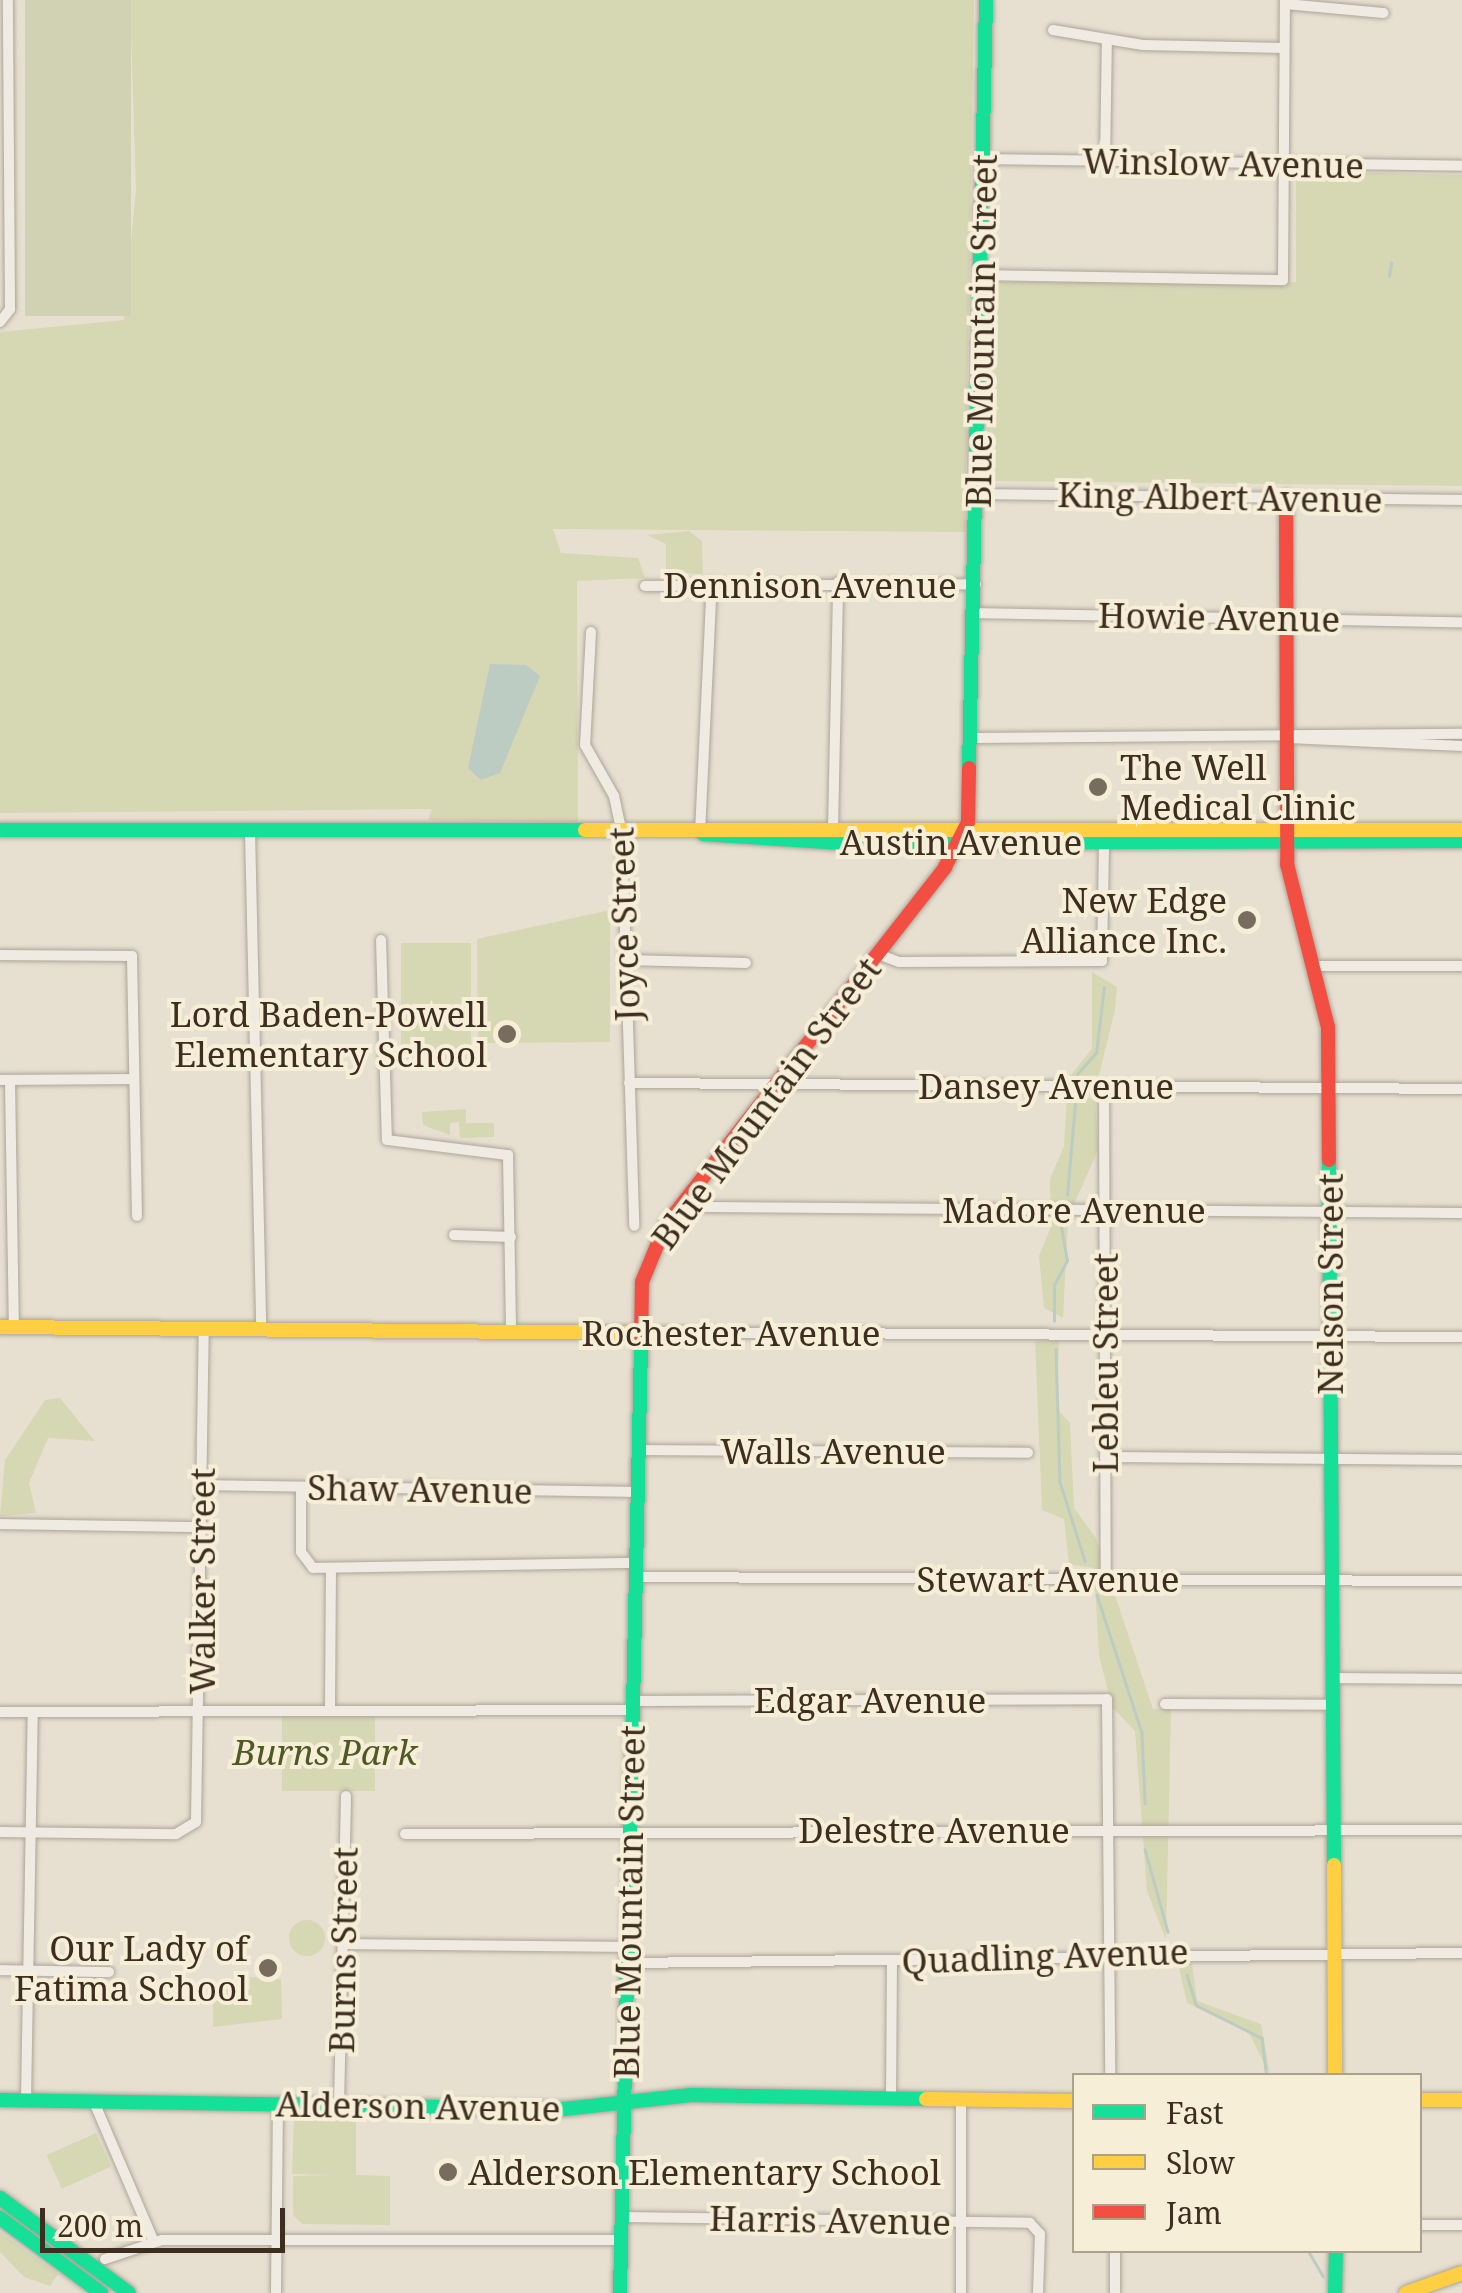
<!DOCTYPE html>
<style>
body{margin:0}
#map{position:relative;width:1462px;height:2293px;overflow:hidden;background:#e7e0d1;font-family:"Noto Serif",serif}
div>[style]{position:absolute}
.green>*{inset:0;background:#d6d7b3;transform-origin:0 0}
.round{border-radius:50%}
.cemetery>*{inset:0;background:#d1d1b3;transform-origin:0 0}
.water>*{inset:0;background:#bcccc2}
.stream>*{height:2.5px;margin:-1.25px;padding:0 1.25px;transform-origin:1.25px;border-radius:1.25px;background:#bcccc2}
.roads{filter:drop-shadow(0 0 2px #ada599) drop-shadow(0 0 2px #ada599)}
.street>*{height:10px;margin:-5px;padding:0 5px;transform-origin:5px;border-radius:5px;background:#efebe3}
.fast>*{height:14px;margin:-7px;padding:0 7px;transform-origin:7px;border-radius:7px;background:#16e098}
.slow>*{height:14px;margin:-7px;padding:0 7px;transform-origin:7px;border-radius:7px;background:#ffcf43}
.jam>*{height:14px;margin:-7px;padding:0 7px;transform-origin:7px;border-radius:7px;background:#f24e42}
.dots>*{width:28px;height:28px;translate:-50% -50%;box-sizing:border-box;border:5px solid #f7eed8;border-radius:50%}
span{translate:-50% -50%;white-space:nowrap;text-align:center;line-height:1.15;-webkit-text-stroke:8px #f7eed8;paint-order:stroke}
.street-label{font-size:35px;color:#3d2e20}
.poi-label{font-size:35px;color:#3d2e20}
.left{translate:0 -50%;text-align:left}
.right{translate:-100% -50%;text-align:right}
.park-label{font-size:35px;color:#4d5a26;font-style:italic}
.legend{position:absolute;left:1072px;top:2073px;width:350px;height:180px;box-sizing:border-box;background:#f7eed8;border:2px solid #ada18e;margin:0;padding:12px 18px;list-style:none;font-size:30px;color:#3d2e20}
.legend li{display:flex;align-items:center;gap:20px;height:50px}
.legend b{width:50px;border:2px solid #ada18e}
.scale{position:absolute;left:40px;top:2208px;width:245px;height:45px;box-sizing:border-box;border:5px solid #3d2e20;border-top:0;padding-left:12px;font-size:30px;line-height:35px;white-space:nowrap;color:#3d2e20;-webkit-text-stroke:8px #f7eed8;paint-order:stroke}
</style>
<div id="map">
<div class="green">
<div style="clip-path:polygon(130px 0,974px 0,965px 532px,553px 529px,561px 553px,638px 558px,645px 578px,577px 581px,578px 822px,428px 820px,432px 809px,0 813px,0 332px,124px 320px,136px 188px)"></div>
<div style="clip-path:polygon(1296px 171px,1462px 175px,1462px 486px,987px 481px,988px 282px,1296px 282px)"></div>
<div style="clip-path:polygon(689px 531px,702px 541px,703px 574px,666px 572px,666px 544px,647px 535px)"></div>
<div style="clip-path:polygon(610px 910px,610px 1042px,478px 1043px,477px 939px)"></div>
<div style="left:471px;top:943px;width:116px;height:70px;rotate:90deg"></div>
<div style="clip-path:polygon(1092px 972px,1117px 987px,1115px 1010px,1099px 1075px,1070px 1076px,1092px 1049px)"></div>
<div style="clip-path:polygon(1067px 1095px,1095px 1099px,1098px 1150px,1068px 1218px,1063px 1318px,1044px 1308px,1039px 1256px,1051px 1227px,1050px 1179px,1064px 1146px)"></div>
<div style="clip-path:polygon(466px 1109px,466px 1123px,494px 1123px,494px 1137px,460px 1138px,459px 1122px,450px 1123px,450px 1135px,423px 1125px,422px 1112px)"></div>
<div style="clip-path:polygon(1059px 1340px,1057px 1409px,1070px 1423px,1074px 1508px,1096px 1538px,1153px 1709px,1171px 1709px,1166px 1940px,1147px 1891px,1135px 1731px,1112px 1707px,1099px 1655px,1094px 1568px,1069px 1564px,1064px 1519px,1042px 1510px,1035px 1341px)"></div>
<div style="clip-path:polygon(60px 1398px,95px 1441px,48px 1438px,29px 1483px,36px 1513px,0 1516px,5px 1460px,45px 1400px)"></div>
<div style="left:282px;top:1714px;width:93px;height:77px"></div>
<div class="round" style="left:289px;top:1920px;width:36px;height:36px"></div>
<div style="clip-path:polygon(1178px 1963px,1192px 1963px,1197px 2001px,1261px 2024px,1270px 2075px,1249px 2033px,1187px 2003px)"></div>
<div style="clip-path:polygon(250px 1977px,281px 1979px,282px 2019px,213px 2027px,213px 1989px,250px 1989px)"></div>
<div style="clip-path:polygon(294px 2116px,356px 2117px,356px 2175px,390px 2176px,390px 2225px,302px 2224px,293px 2215px,293px 2176px,333px 2175px,292px 2174px)"></div>
<div style="left:96px;top:2133px;width:37px;height:54px;rotate:66deg"></div>
<div style="clip-path:polygon(0 2232px,58px 2274px,50px 2286px,24px 2277px,0 2252px)"></div>
</div>
<div class="cemetery">
<div style="left:25px;top:0;width:106px;height:316px"></div>
</div>
<div class="water">
<div style="clip-path:polygon(490px 664px,526px 665px,540px 676px,500px 773px,481px 780px,468px 768px)"></div>
</div>
<div class="stream">
<div style="left:1389px;top:276px;width:13px;rotate:-81deg"></div>
<div style="left:1077px;top:1074px;width:28px;rotate:-48deg"></div>
<div style="left:1096px;top:1053px;width:66px;rotate:-83.1deg"></div>
<div style="left:1067px;top:1195px;width:91px;rotate:-85deg"></div>
<div style="left:1054px;top:1321px;width:36px;rotate:-90deg"></div>
<div style="left:1054px;top:1285px;width:27px;rotate:-62deg"></div>
<div style="left:1067px;top:1261px;width:40px;rotate:-100deg"></div>
<div style="left:1056px;top:1349px;width:133px;rotate:88.3deg"></div>
<div style="left:1060px;top:1482px;width:83px;rotate:72.4deg"></div>
<div style="left:1097px;top:1595px;width:145px;rotate:71.9deg"></div>
<div style="left:1142px;top:1733px;width:70px;rotate:87.5deg"></div>
<div style="left:1145px;top:1849px;width:86px;rotate:74.5deg"></div>
<div style="left:1187px;top:1975px;width:31px;rotate:73deg"></div>
<div style="left:1196px;top:2005px;width:74px;rotate:26.6deg"></div>
<div style="left:1262px;top:2038px;width:38px;rotate:83deg"></div>
<div style="left:1308px;top:2250px;width:30px;rotate:60deg"></div>
</div>
<div class="roads">
<div class="street">
<div style="left:1285px;top:4px;width:99px;rotate:5.2deg"></div>
<div style="left:1053px;top:30px;width:91px;rotate:9.5deg"></div>
<div style="left:1143px;top:45px;width:141px;rotate:1.2deg"></div>
<div style="left:985px;top:159px;width:477px;rotate:0.8deg"></div>
<div style="left:1105px;top:162px;width:122px;rotate:-89.1deg"></div>
<div style="left:983px;top:275px;width:300px;rotate:1deg"></div>
<div style="left:1283px;top:280px;width:280px;rotate:-89.6deg"></div>
<div style="left:0;top:322px;width:16px;rotate:-52deg"></div>
<div style="left:10px;top:309px;width:309px;rotate:-90.4deg"></div>
<div style="left:977px;top:494px;width:485px;rotate:0.7deg"></div>
<div style="left:645px;top:586px;width:331px;rotate:-0.3deg"></div>
<div style="left:976px;top:613px;width:486px;rotate:1.1deg"></div>
<div style="left:591px;top:632px;width:113px;rotate:93deg"></div>
<div style="left:585px;top:745px;width:59px;rotate:60.4deg"></div>
<div style="left:614px;top:796px;width:39px;rotate:78deg"></div>
<div style="left:622px;top:834px;width:392px;rotate:88.2deg"></div>
<div style="left:974px;top:738px;width:488px;rotate:-0.5deg"></div>
<div style="left:1288px;top:738px;width:174px;rotate:2.6deg"></div>
<div style="left:833px;top:830px;width:248px;rotate:-88.8deg"></div>
<div style="left:250px;top:831px;width:499px;rotate:88.7deg"></div>
<div style="left:700px;top:833px;width:250px;rotate:-87.3deg"></div>
<div style="left:381px;top:940px;width:200px;rotate:88.3deg"></div>
<div style="left:387px;top:1140px;width:122px;rotate:7.1deg"></div>
<div style="left:508px;top:1155px;width:178px;rotate:89deg"></div>
<div style="left:878px;top:954px;width:22px;rotate:21deg"></div>
<div style="left:899px;top:962px;width:203px;rotate:-0.3deg"></div>
<div style="left:1102px;top:961px;width:120px;rotate:-89deg"></div>
<div style="left:0;top:955px;width:132px;rotate:0.4deg"></div>
<div style="left:132px;top:956px;width:260px;rotate:88.9deg"></div>
<div style="left:626px;top:960px;width:120px;rotate:1.4deg"></div>
<div style="left:1314px;top:966px;width:148px"></div>
<div style="left:0;top:1080px;width:134px;rotate:-0.4deg"></div>
<div style="left:10px;top:1080px;width:247px;rotate:89.1deg"></div>
<div style="left:629px;top:1083px;width:833px;rotate:0.41deg"></div>
<div style="left:1104px;top:1087px;width:492px;rotate:89.8deg"></div>
<div style="left:688px;top:1198px;width:20px;rotate:27deg"></div>
<div style="left:706px;top:1207px;width:756px;rotate:0.45deg"></div>
<div style="left:454px;top:1235px;width:57px;rotate:2deg"></div>
<div style="left:638px;top:1332px;width:824px;rotate:0.35deg"></div>
<div style="left:637px;top:1450px;width:391px;rotate:0.4deg"></div>
<div style="left:1105px;top:1457px;width:357px;rotate:0.5deg"></div>
<div style="left:203px;top:1485px;width:433px;rotate:0.9deg"></div>
<div style="left:301px;top:1487px;width:65px;rotate:90deg"></div>
<div style="left:301px;top:1552px;width:20px;rotate:53deg"></div>
<div style="left:313px;top:1568px;width:322px;rotate:-0.9deg"></div>
<div style="left:0;top:1524px;width:202px;rotate:0.9deg"></div>
<div style="left:635px;top:1577px;width:827px;rotate:0.28deg"></div>
<div style="left:1332px;top:1678px;width:130px;rotate:0.4deg"></div>
<div style="left:632px;top:1701px;width:475px;rotate:-0.2deg"></div>
<div style="left:1107px;top:1699px;width:377px;rotate:89.5deg"></div>
<div style="left:1165px;top:1704px;width:167px;rotate:0.3deg"></div>
<div style="left:330px;top:1708px;width:140px;rotate:-89.6deg"></div>
<div style="left:0;top:1712px;width:632px;rotate:-0.18deg"></div>
<div style="left:0;top:1832px;width:176px;rotate:0.7deg"></div>
<div style="left:176px;top:1834px;width:23px;rotate:-31deg"></div>
<div style="left:196px;top:1822px;width:492px;rotate:-89.1deg"></div>
<div style="left:405px;top:1834px;width:1057px;rotate:-0.22deg"></div>
<div style="left:342px;top:1944px;width:286px;rotate:0.6deg"></div>
<div style="left:628px;top:1963px;width:834px;rotate:-0.69deg"></div>
<div style="left:0;top:1970px;width:109px;rotate:1.1deg"></div>
<div style="left:891px;top:2099px;width:139px;rotate:-89.6deg"></div>
<div style="left:26px;top:2100px;width:387px;rotate:-89deg"></div>
<div style="left:94px;top:2102px;width:152px;rotate:66.8deg"></div>
<div style="left:339px;top:2105px;width:309px;rotate:-88.7deg"></div>
<div style="left:623px;top:2217px;width:407px;rotate:0.8deg"></div>
<div style="left:1030px;top:2223px;width:15px;rotate:48deg"></div>
<div style="left:1040px;top:2234px;width:59px;rotate:91.9deg"></div>
<div style="left:1420px;top:2225px;width:42px"></div>
<div style="left:1115px;top:2250px;width:43px;rotate:90deg"></div>
<div style="left:105px;top:2259px;width:60px;rotate:-18.4deg"></div>
<div style="left:162px;top:2240px;width:460px"></div>
<div style="left:276px;top:2293px;width:189px;rotate:-89.4deg"></div>
<div style="left:961px;top:2293px;width:193px;rotate:-90deg"></div>
</div>
<div class="fast">
<div style="left:969px;top:768px;width:768px;rotate:-88.73deg"></div>
<div style="left:0;top:830px;width:585px"></div>
<div style="left:703px;top:834px;width:138px;rotate:3.7deg"></div>
<div style="left:841px;top:843px;width:621px;rotate:-0.18deg"></div>
<div style="left:1329px;top:1160px;width:705px;rotate:89.59deg"></div>
<div style="left:0;top:2100px;width:564px;rotate:0.91deg"></div>
<div style="left:564px;top:2109px;width:128px;rotate:-6.3deg"></div>
<div style="left:691px;top:2095px;width:235px;rotate:1deg"></div>
<div style="left:0;top:2198px;width:160px;rotate:36.4deg"></div>
<div style="left:0;top:2218px;width:126px;rotate:36.6deg"></div>
<div style="left:620px;top:2293px;width:950px;rotate:-88.73deg"></div>
<div style="left:1335px;top:2293px;width:43px;rotate:-88.7deg"></div>
</div>
<div class="slow">
<div style="left:585px;top:830px;width:877px"></div>
<div style="left:0;top:1327px;width:637px;rotate:0.54deg"></div>
<div style="left:1334px;top:1865px;width:211px;rotate:89.7deg"></div>
<div style="left:926px;top:2099px;width:148px;rotate:0.8deg"></div>
<div style="left:1420px;top:2100px;width:42px"></div>
<div style="left:1406px;top:2293px;width:59px;rotate:-19.7deg"></div>
</div>
<div class="jam">
<div style="left:1286px;top:497px;width:367px;rotate:89.8deg"></div>
<div style="left:1287px;top:864px;width:168px;rotate:75.9deg"></div>
<div style="left:1328px;top:1027px;width:133px;rotate:89.6deg"></div>
<div style="left:641px;top:1343px;width:61px;rotate:-89.1deg"></div>
<div style="left:642px;top:1282px;width:61px;rotate:-67.7deg"></div>
<div style="left:665px;top:1226px;width:455px;rotate:-52deg"></div>
<div style="left:945px;top:867px;width:51px;rotate:-62.9deg"></div>
<div style="left:968px;top:822px;width:54px;rotate:-88.9deg"></div>
</div>
</div>
<div class="dots">
<div style="left:1098px;top:787px;background:#786c5e"></div>
<div style="left:1247px;top:920px;background:#786c5e"></div>
<div style="left:507px;top:1034px;background:#786c5e"></div>
<div style="left:268px;top:1968px;background:#786c5e"></div>
<div style="left:448px;top:2172px;background:#786c5e"></div>
</div>
<div class="street-label">
<span style="left:1223px;top:163px;rotate:1deg">Winslow Avenue</span>
<span style="left:981px;top:331px;rotate:-89deg">Blue Mountain Street</span>
<span style="left:1220px;top:497px;rotate:1deg">King Albert Avenue</span>
<span style="left:810px;top:585px">Dennison Avenue</span>
<span style="left:1219px;top:617px;rotate:1deg">Howie Avenue</span>
<span style="left:961px;top:842px">Austin Avenue</span>
<span style="left:624px;top:924px;rotate:-92deg">Joyce Street</span>
<span style="left:1046px;top:1086px">Dansey Avenue</span>
<span style="left:766px;top:1103px;rotate:-53deg">Blue Mountain Street</span>
<span style="left:1074px;top:1210px">Madore Avenue</span>
<span style="left:1330px;top:1284px;rotate:-90deg">Nelson Street</span>
<span style="left:731px;top:1333px">Rochester Avenue</span>
<span style="left:1105px;top:1363px;rotate:-90deg">Lebleu Street</span>
<span style="left:833px;top:1451px">Walls Avenue</span>
<span style="left:420px;top:1489px;rotate:1deg">Shaw Avenue</span>
<span style="left:1048px;top:1579px">Stewart Avenue</span>
<span style="left:202px;top:1581px;rotate:-90deg">Walker Street</span>
<span style="left:870px;top:1700px">Edgar Avenue</span>
<span style="left:934px;top:1830px">Delestre Avenue</span>
<span style="left:629px;top:1902px;rotate:-89deg">Blue Mountain Street</span>
<span style="left:343px;top:1950px;rotate:-89deg">Burns Street</span>
<span style="left:1045px;top:1956px;rotate:-2deg">Quadling Avenue</span>
<span style="left:418px;top:2106px;rotate:1deg">Alderson Avenue</span>
<span style="left:830px;top:2220px;rotate:1deg">Harris Avenue</span>
</div>
<div class="poi-label">
<span class="left" style="left:1120px;top:787px">The Well<br>Medical Clinic</span>
<span class="right" style="left:1227px;top:920px">New Edge<br>Alliance Inc.</span>
<span class="right" style="left:487px;top:1034px">Lord Baden-Powell<br>Elementary School</span>
<span class="right" style="left:248px;top:1968px">Our Lady of<br>Fatima School</span>
<span class="left" style="left:468px;top:2172px">Alderson Elementary School</span>
</div>
<div class="park-label">
<span style="left:325px;top:1752px">Burns Park</span>
</div>
<ul class="legend">
<li><b style="height:12px;background:#16e098"></b>Fast</li>
<li><b style="height:12px;background:#ffcf43"></b>Slow</li>
<li><b style="height:12px;background:#f24e42"></b>Jam</li>
</ul>
<div class="scale">200 m</div>
</div>
